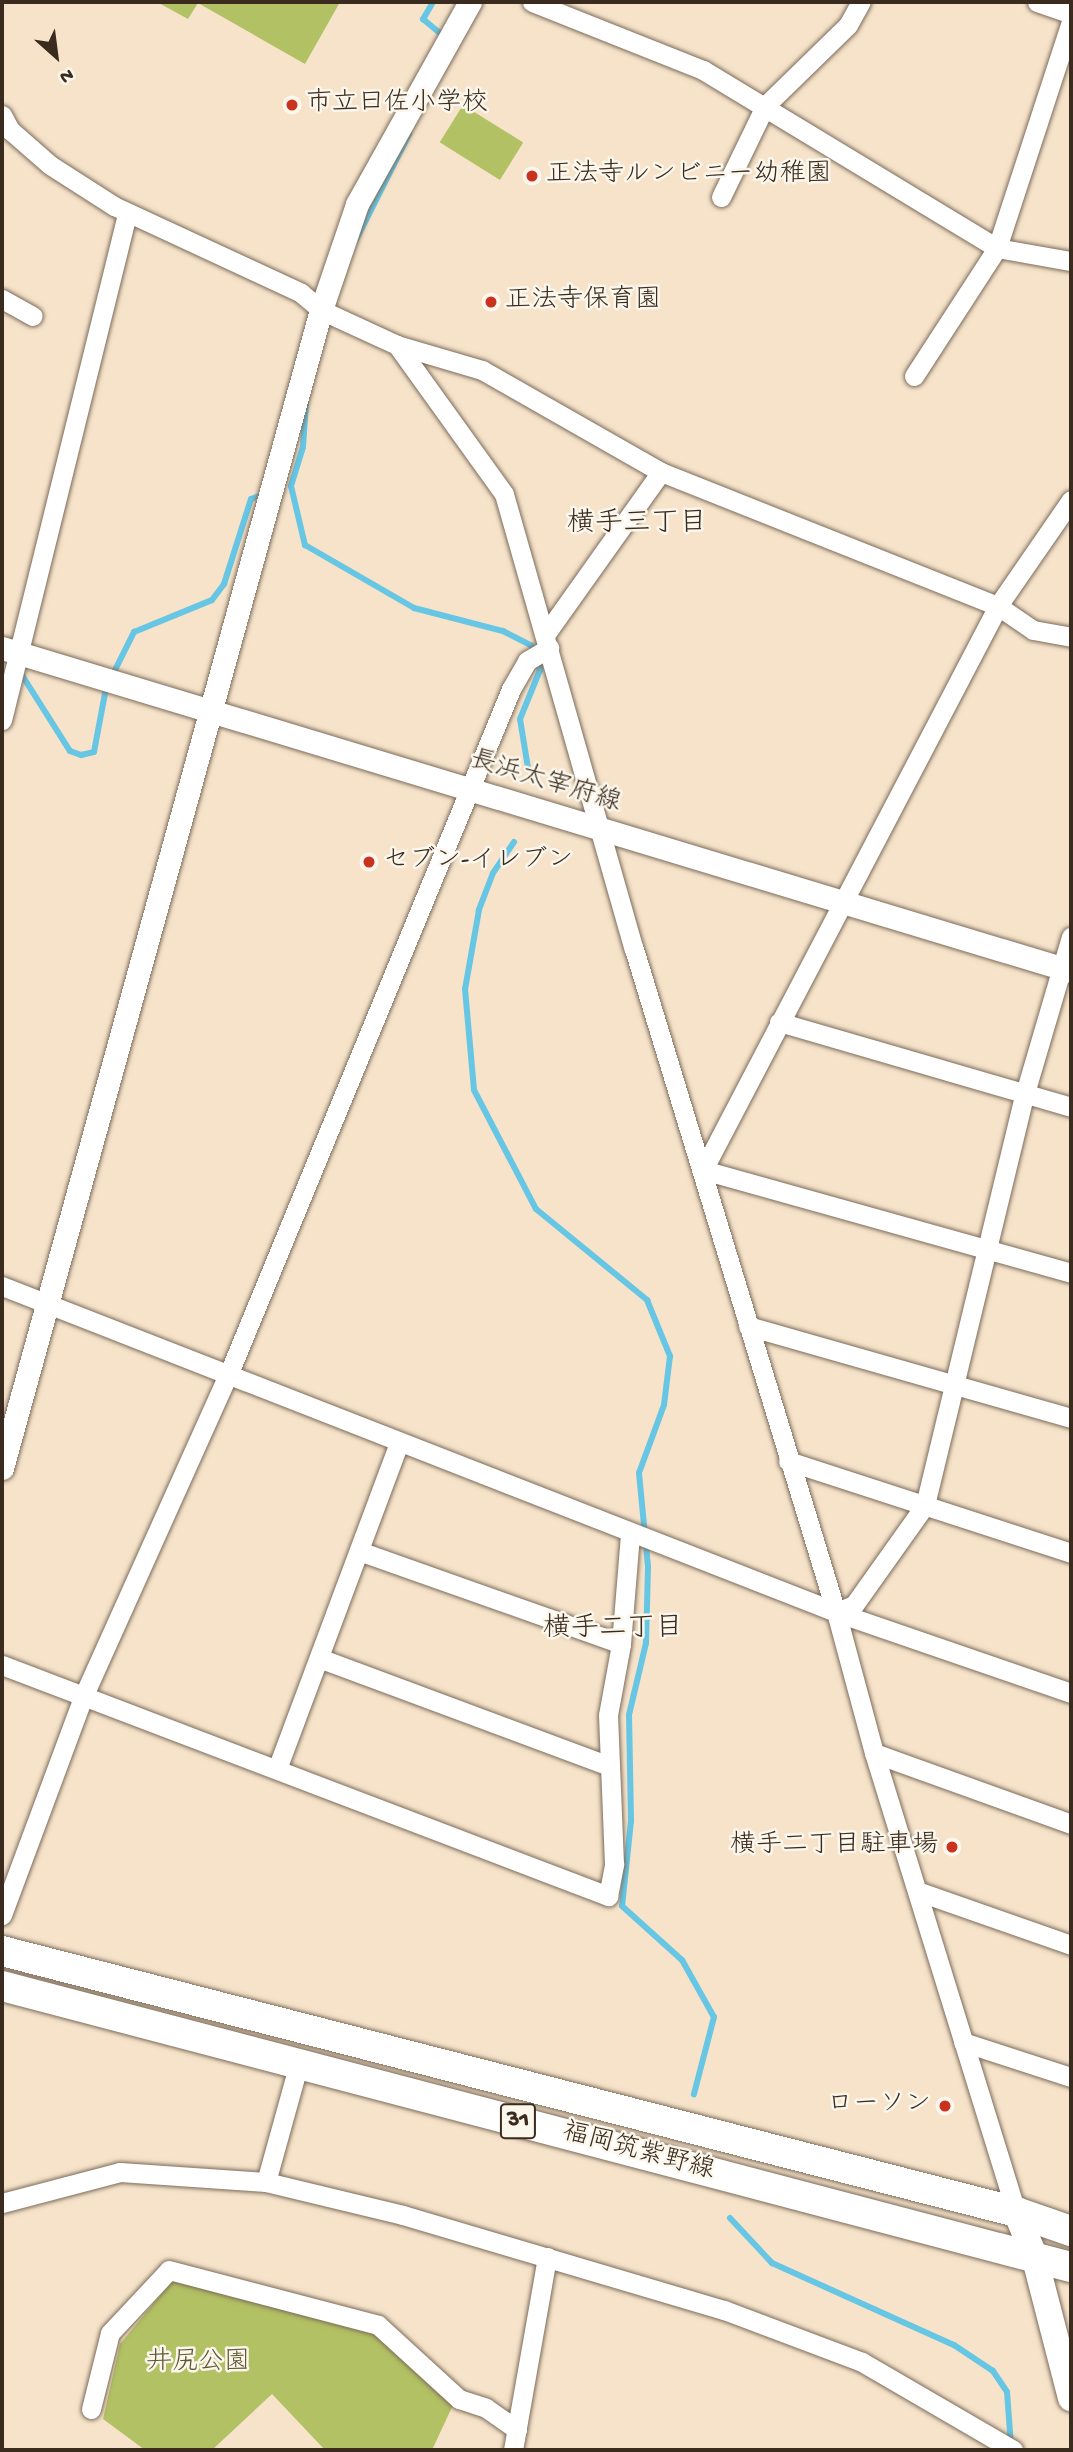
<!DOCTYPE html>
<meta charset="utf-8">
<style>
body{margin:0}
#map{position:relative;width:1073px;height:2452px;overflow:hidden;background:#f6e3ca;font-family:"Gochi Hand","Klee One",sans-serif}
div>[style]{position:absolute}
.green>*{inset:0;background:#b2c163;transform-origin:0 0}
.stream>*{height:6px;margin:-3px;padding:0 3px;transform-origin:3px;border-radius:3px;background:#66c6e4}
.roads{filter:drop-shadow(0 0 2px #7c6b5a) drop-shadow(0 0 2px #7c6b5a)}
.minor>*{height:19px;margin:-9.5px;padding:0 9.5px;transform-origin:9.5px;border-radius:9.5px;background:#fff}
.tertiary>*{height:23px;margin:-11.5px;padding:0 11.5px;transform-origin:11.5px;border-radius:11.5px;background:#fff}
.secondary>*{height:26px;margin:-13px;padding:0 13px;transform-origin:13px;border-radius:13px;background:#fff}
.primary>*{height:30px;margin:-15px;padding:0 15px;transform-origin:15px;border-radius:15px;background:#fff}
.dots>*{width:19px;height:19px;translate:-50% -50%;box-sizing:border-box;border:4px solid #fbf7ec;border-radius:50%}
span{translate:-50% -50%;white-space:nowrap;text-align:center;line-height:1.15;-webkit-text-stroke:5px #fbf7ec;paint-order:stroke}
.shield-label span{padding:2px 5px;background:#fbf7ec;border:2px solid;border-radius:5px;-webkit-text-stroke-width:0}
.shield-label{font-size:24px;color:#3b2a1e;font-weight:700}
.poi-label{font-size:26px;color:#3b2a1e}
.left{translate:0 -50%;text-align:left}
.right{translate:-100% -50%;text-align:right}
.street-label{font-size:26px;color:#3b2a1e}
.park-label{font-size:26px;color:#5f5733}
.neighbourhood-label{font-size:28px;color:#3b2a1e}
.frame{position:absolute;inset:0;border:4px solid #3b2a1e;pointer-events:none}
.north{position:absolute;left:21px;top:21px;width:70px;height:70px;-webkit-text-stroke:5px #fbf7ec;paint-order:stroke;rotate:152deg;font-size:19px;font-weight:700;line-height:28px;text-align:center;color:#3b2a1e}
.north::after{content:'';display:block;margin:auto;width:24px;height:32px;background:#3b2a1e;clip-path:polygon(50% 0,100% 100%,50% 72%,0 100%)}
</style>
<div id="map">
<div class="green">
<div style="clip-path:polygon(157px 2px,340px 2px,305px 64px,198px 3px,188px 19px)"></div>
<div style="left:463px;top:105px;width:71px;height:44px;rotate:32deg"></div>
<div style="clip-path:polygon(174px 2279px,379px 2334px,453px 2405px,432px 2450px,325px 2450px,272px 2394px,212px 2450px,145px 2450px,103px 2419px,120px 2344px)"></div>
</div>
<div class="stream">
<div style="left:433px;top:2px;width:20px;rotate:120deg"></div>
<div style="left:423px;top:19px;width:30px;rotate:40deg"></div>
<div style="left:356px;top:240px;width:119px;rotate:-63.4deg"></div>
<div style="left:306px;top:403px;width:44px;rotate:93.9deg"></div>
<div style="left:303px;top:447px;width:41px;rotate:107.1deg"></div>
<div style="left:291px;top:486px;width:61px;rotate:76.7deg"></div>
<div style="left:305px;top:545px;width:126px;rotate:30deg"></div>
<div style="left:414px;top:608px;width:92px;rotate:14.5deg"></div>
<div style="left:503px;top:631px;width:31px;rotate:27deg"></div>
<div style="left:531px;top:645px;width:27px;rotate:70deg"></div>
<div style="left:540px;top:670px;width:53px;rotate:112.2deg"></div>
<div style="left:520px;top:719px;width:50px;rotate:80.7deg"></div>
<div style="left:20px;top:672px;width:93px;rotate:57.7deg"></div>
<div style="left:70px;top:751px;width:12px;rotate:20deg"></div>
<div style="left:81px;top:755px;width:13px;rotate:-13deg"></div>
<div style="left:94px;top:752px;width:65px;rotate:-79.4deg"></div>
<div style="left:106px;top:688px;width:63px;rotate:-63.4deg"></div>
<div style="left:134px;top:632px;width:84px;rotate:-22.3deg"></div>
<div style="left:212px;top:600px;width:20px;rotate:-53deg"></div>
<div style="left:224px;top:584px;width:89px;rotate:-72.4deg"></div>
<div style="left:251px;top:499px;width:15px;rotate:-20deg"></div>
<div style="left:514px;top:842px;width:37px;rotate:124deg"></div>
<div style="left:493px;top:873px;width:40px;rotate:111deg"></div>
<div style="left:479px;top:910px;width:80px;rotate:100deg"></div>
<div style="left:465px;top:989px;width:101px;rotate:84.9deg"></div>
<div style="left:474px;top:1090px;width:134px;rotate:62.5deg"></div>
<div style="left:536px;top:1209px;width:144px;rotate:39.3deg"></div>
<div style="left:647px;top:1300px;width:61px;rotate:67.7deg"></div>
<div style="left:670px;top:1356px;width:49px;rotate:97deg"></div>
<div style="left:664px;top:1405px;width:72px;rotate:110.2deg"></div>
<div style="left:639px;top:1473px;width:94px;rotate:84.5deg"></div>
<div style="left:648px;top:1567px;width:76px;rotate:91.5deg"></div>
<div style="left:646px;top:1643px;width:74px;rotate:103.3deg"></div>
<div style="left:629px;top:1715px;width:106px;rotate:88.9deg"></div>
<div style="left:631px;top:1821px;width:85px;rotate:96deg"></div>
<div style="left:622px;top:1906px;width:81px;rotate:42deg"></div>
<div style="left:682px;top:1960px;width:65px;rotate:60.7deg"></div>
<div style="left:714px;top:2017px;width:80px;rotate:104.6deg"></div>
<div style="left:730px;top:2218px;width:62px;rotate:47deg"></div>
<div style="left:772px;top:2263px;width:200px;rotate:24.3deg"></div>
<div style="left:954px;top:2345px;width:47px;rotate:33.7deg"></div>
<div style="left:993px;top:2371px;width:25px;rotate:56deg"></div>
<div style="left:1007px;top:2392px;width:53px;rotate:85.7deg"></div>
</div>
<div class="roads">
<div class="minor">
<div style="left:532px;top:2px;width:184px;rotate:21.7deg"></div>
<div style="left:703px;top:70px;width:344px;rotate:31.2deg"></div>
<div style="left:997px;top:248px;width:75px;rotate:10deg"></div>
<div style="left:1037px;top:2px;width:36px;rotate:19deg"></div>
<div style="left:2px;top:115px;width:17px;rotate:62deg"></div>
<div style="left:10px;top:130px;width:53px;rotate:41.2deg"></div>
<div style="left:50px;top:165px;width:76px;rotate:32.6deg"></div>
<div style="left:114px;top:206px;width:206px;rotate:24.9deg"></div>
<div style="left:301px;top:293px;width:26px;rotate:40deg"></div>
<div style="left:321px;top:310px;width:84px;rotate:24.7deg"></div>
<div style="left:397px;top:345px;width:89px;rotate:16.4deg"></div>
<div style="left:482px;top:370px;width:206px;rotate:29.7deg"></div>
<div style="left:661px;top:472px;width:363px;rotate:21.7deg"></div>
<div style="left:998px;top:606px;width:42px;rotate:34.4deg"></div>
<div style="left:1033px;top:630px;width:39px;rotate:10deg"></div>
<div style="left:721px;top:197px;width:101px;rotate:-64.2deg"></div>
<div style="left:765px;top:106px;width:116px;rotate:-44.3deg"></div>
<div style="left:848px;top:25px;width:26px;rotate:-61deg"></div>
<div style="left:2px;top:299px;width:35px;rotate:29deg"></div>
<div style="left:397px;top:345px;width:183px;rotate:54.3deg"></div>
<div style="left:504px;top:494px;width:473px;rotate:74.1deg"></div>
<div style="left:634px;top:949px;width:693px;rotate:73.06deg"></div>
<div style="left:836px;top:1612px;width:249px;rotate:19deg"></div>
<div style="left:914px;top:376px;width:153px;rotate:-57deg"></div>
<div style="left:997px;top:248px;width:238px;rotate:-71.9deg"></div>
<div style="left:1071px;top:500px;width:129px;rotate:124.6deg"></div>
<div style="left:998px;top:606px;width:636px;rotate:117.61deg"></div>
<div style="left:703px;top:1170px;width:382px;rotate:15.6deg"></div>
<div style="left:545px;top:635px;width:200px;rotate:-54.6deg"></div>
<div style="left:2px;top:720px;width:521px;rotate:-76.12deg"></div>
<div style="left:779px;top:1022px;width:304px;rotate:16.2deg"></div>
<div style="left:2px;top:1286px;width:895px;rotate:21.35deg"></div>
<div style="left:836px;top:1612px;width:19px;rotate:-21deg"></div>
<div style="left:854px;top:1605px;width:123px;rotate:-54.6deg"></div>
<div style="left:925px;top:1505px;width:424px;rotate:-76.4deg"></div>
<div style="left:1025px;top:1093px;width:163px;rotate:-73.6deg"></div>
<div style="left:748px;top:1326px;width:336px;rotate:15.9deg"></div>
<div style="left:788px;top:1461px;width:298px;rotate:18deg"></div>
<div style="left:359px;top:1551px;width:278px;rotate:19.5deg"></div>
<div style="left:836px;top:1612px;width:146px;rotate:74.9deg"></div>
<div style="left:874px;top:1753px;width:480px;rotate:72.8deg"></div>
<div style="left:319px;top:1658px;width:310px;rotate:20.4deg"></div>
<div style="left:2px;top:1665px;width:649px;rotate:20.87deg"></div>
<div style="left:608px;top:1896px;width:33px;rotate:-79deg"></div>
<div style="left:614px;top:1864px;width:149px;rotate:-92.3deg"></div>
<div style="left:608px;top:1715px;width:72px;rotate:-79.6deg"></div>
<div style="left:621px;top:1644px;width:110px;rotate:-85.3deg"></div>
<div style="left:874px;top:1753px;width:209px;rotate:19.8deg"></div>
<div style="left:277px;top:1769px;width:348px;rotate:-69.5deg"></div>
<div style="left:917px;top:1891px;width:163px;rotate:19.3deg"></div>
<div style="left:2px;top:1915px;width:235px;rotate:-69.6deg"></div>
<div style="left:84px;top:1695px;width:353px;rotate:-65.8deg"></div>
<div style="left:229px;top:1373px;width:740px;rotate:-67.59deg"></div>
<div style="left:511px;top:689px;width:32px;rotate:-60deg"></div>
<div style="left:527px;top:661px;width:26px;rotate:-31deg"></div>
<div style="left:963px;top:2042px;width:114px;rotate:18deg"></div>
<div style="left:266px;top:2182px;width:123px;rotate:-74.5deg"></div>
<div style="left:2px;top:2203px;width:122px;rotate:-14.7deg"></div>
<div style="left:120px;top:2172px;width:146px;rotate:3.9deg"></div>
<div style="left:266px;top:2182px;width:141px;rotate:13.5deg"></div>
<div style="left:403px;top:2215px;width:335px;rotate:16.5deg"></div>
<div style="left:724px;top:2310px;width:147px;rotate:20.6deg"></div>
<div style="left:862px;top:2362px;width:175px;rotate:30.2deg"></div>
<div style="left:91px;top:2409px;width:78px;rotate:-76deg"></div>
<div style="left:110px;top:2333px;width:86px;rotate:-46.9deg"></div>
<div style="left:169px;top:2270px;width:216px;rotate:14.7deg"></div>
<div style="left:378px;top:2325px;width:110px;rotate:42.4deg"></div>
<div style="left:459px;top:2399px;width:28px;rotate:18deg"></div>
<div style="left:486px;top:2408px;width:38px;rotate:35deg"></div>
<div style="left:513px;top:2450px;width:196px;rotate:-80deg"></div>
</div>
<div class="tertiary">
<div style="left:2px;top:648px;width:1117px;rotate:16.81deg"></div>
<div style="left:2px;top:1468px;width:1201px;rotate:-74.6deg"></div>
<div style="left:321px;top:310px;width:112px;rotate:-71.2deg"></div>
<div style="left:357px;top:204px;width:231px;rotate:-60.8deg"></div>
</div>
<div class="secondary">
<div style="left:1016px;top:2212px;width:47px;rotate:67.3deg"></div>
<div style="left:1034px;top:2255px;width:148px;rotate:75.5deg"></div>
</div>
<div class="primary">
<div style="left:2px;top:1951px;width:1047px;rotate:14.43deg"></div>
<div style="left:1016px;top:2212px;width:58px;rotate:19.1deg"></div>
<div style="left:2px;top:1986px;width:1105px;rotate:14.73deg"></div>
</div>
</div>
<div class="dots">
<div style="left:292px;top:105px;background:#c8321e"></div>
<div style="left:532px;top:176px;background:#c8321e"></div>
<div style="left:491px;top:302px;background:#c8321e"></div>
<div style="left:369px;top:862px;background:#c8321e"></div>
<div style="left:952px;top:1847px;background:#c8321e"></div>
<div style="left:945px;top:2106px;background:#c8321e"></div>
</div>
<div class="shield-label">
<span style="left:518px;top:2121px">31</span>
</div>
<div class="poi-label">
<span class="left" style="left:306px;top:105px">市立曰佐小学校</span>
<span class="left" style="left:546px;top:176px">正法寺ルンビニー幼稚園</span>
<span class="left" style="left:505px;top:302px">正法寺保育園</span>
<span class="left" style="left:383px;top:862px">セブン-イレブン</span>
<span class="right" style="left:938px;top:1847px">横手二丁目駐車場</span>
<span class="right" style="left:931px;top:2106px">ローソン</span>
</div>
<div class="street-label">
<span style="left:545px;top:783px;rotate:17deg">長浜太宰府線</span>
<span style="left:638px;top:2153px;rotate:15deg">福岡筑紫野線</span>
</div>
<div class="park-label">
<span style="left:198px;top:2364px">井尻公園</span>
</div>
<div class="neighbourhood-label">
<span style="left:637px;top:525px">横手三丁目</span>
<span style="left:613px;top:1630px">横手二丁目</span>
</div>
<div class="frame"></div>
<div class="north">N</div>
</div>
